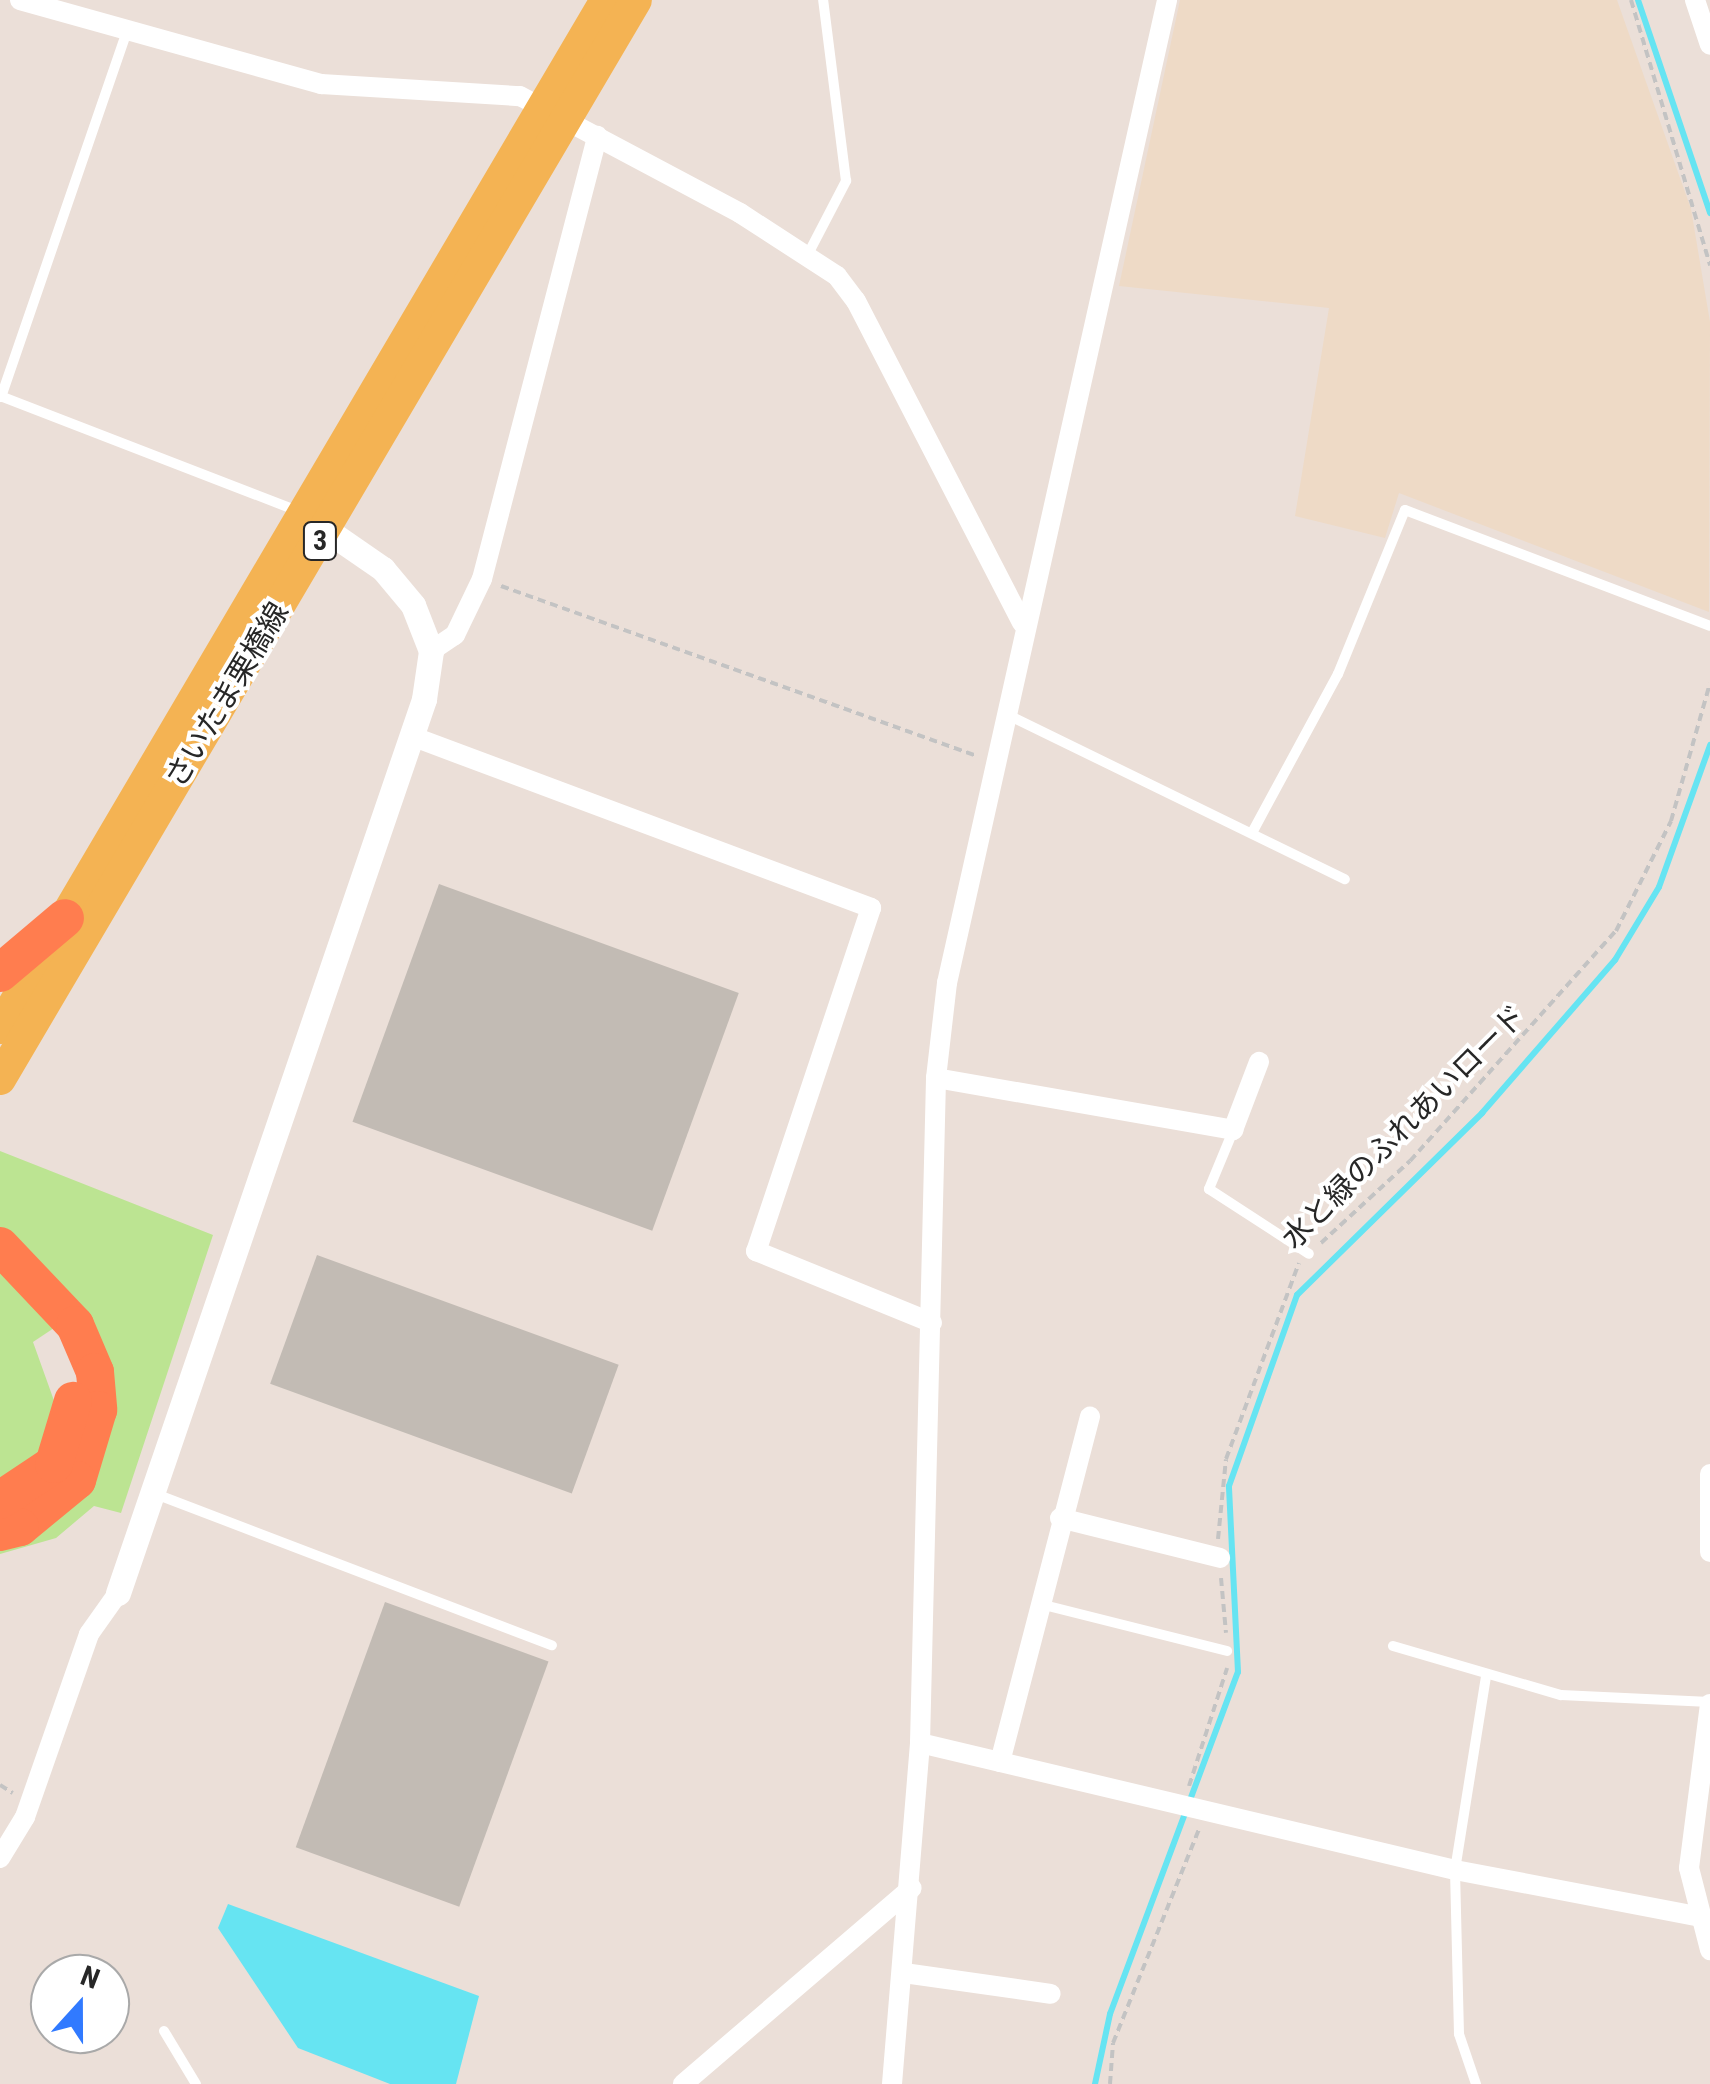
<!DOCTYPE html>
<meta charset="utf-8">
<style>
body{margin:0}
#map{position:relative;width:1710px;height:2084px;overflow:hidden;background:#ebdfd8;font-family:"Roboto Condensed","Noto Sans JP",sans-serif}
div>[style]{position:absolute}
.education>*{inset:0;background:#eedac6}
.green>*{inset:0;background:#bce492}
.water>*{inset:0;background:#66e4f2}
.stream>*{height:6px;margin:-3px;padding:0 3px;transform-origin:3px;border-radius:3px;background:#66e4f2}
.building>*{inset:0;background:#c2bbb4;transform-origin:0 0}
.path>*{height:4px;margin-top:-2px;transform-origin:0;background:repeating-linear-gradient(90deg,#c3c3c3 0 8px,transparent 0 13px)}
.service>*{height:10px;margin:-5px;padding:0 5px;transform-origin:5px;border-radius:5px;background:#fff}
.minor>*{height:20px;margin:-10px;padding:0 10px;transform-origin:10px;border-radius:10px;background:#fff}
.tertiary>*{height:25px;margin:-12.5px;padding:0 12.5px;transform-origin:12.5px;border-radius:12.5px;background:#fff}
.primary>*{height:32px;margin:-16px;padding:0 16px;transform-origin:16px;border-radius:16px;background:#f4b353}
.motorway>*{height:38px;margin:-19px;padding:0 19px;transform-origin:19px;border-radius:19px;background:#ff7d4f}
span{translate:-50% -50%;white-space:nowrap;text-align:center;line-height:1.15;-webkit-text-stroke:8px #fff;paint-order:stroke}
.shield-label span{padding:2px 8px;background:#fff;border:2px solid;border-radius:8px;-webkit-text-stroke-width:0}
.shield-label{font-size:28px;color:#272727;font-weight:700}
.street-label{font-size:30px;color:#272727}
.north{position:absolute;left:30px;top:1954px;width:100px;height:100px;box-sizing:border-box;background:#fff;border:2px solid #a9a9a9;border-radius:50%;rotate:21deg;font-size:28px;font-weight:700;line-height:40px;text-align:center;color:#272727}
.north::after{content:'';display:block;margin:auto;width:35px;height:45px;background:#317aff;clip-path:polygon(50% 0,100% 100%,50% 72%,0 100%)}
</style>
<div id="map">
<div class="education">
<div style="clip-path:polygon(1180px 0,1617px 0,1691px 209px,1710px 322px,1709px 612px,1399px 493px,1385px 538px,1295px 516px,1329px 308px,1119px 286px)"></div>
</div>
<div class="green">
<div style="clip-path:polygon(0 1151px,213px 1235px,121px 1513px,94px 1506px,56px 1538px,0 1554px,0 1544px,81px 1493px,78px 1312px,33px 1342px,57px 1409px,39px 1461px,0 1488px)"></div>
</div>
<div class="water">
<div style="clip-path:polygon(228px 1904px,479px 1996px,456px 2084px,390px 2084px,298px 2048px,218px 1928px)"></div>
</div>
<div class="stream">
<div style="left:1638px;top:0;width:225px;rotate:71.3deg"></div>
<div style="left:1095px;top:2084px;width:72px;rotate:-77.9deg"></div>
<div style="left:1110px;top:2014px;width:365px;rotate:-69.5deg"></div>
<div style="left:1238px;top:1672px;width:186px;rotate:-92.8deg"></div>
<div style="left:1229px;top:1486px;width:203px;rotate:-70.4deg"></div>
<div style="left:1297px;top:1295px;width:260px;rotate:-44.5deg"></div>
<div style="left:1482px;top:1113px;width:203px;rotate:-49deg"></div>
<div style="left:1615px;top:960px;width:85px;rotate:-58.9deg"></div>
<div style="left:1659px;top:887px;width:151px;rotate:-70.2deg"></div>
</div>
<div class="building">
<div style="left:439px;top:884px;width:319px;height:253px;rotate:20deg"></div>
<div style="left:317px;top:1255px;width:321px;height:137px;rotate:20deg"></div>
<div style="left:385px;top:1602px;width:174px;height:261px;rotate:20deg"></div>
</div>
<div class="path">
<div style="left:1631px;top:0;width:277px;rotate:73.4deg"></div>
<div style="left:501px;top:586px;width:505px;rotate:19.65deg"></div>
<div style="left:1321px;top:1243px;width:121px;rotate:-42.7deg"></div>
<div style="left:1410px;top:1161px;width:309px;rotate:-48.2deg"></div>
<div style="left:1616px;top:931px;width:123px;rotate:-63.4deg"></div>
<div style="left:1671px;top:821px;width:143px;rotate:-74.2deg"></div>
<div style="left:1218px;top:1539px;width:80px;rotate:-84.3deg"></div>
<div style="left:1226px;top:1459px;width:209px;rotate:-69.6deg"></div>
<div style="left:1221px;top:1578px;width:55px;rotate:84.8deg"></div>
<div style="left:0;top:1785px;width:15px;rotate:32deg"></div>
<div style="left:1189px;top:1786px;width:124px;rotate:-72.1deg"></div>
<div style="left:1110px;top:2084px;width:41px;rotate:-85.8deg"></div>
<div style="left:1113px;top:2043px;width:231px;rotate:-68.1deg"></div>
</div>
<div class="service">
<div style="left:807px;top:256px;width:85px;rotate:-62.5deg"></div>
<div style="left:846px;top:181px;width:182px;rotate:-97.2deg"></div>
<div style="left:0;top:396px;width:319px;rotate:21.1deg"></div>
<div style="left:1px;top:397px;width:386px;rotate:-71deg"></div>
<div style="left:1006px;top:714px;width:377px;rotate:26deg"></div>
<div style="left:1253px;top:831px;width:179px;rotate:-61.6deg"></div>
<div style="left:1338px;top:674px;width:177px;rotate:-67.8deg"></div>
<div style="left:1405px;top:510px;width:326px;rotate:20.8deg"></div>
<div style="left:1233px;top:1131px;width:63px;rotate:112.5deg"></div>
<div style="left:1209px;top:1189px;width:119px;rotate:33deg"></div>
<div style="left:153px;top:1493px;width:427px;rotate:20.9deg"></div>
<div style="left:1040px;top:1604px;width:193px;rotate:14.1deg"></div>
<div style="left:1393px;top:1646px;width:175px;rotate:16.3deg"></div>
<div style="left:1561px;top:1695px;width:149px;rotate:2.7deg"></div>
<div style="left:164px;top:2031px;width:62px;rotate:58.9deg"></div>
<div style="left:1476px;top:2084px;width:53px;rotate:-108.8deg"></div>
<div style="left:1459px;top:2034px;width:164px;rotate:-91.4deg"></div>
<div style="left:1455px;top:1870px;width:195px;rotate:-80.9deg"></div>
</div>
<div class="minor">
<div style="left:20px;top:0;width:313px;rotate:15.6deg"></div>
<div style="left:321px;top:84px;width:199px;rotate:3.5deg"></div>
<div style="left:520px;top:96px;width:249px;rotate:28deg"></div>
<div style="left:740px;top:213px;width:116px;rotate:33deg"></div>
<div style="left:837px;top:276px;width:31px;rotate:53deg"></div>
<div style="left:856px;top:301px;width:362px;rotate:62.7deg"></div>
<div style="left:1695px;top:0;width:47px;rotate:71.6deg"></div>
<div style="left:431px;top:651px;width:29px;rotate:-34deg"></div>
<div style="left:455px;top:635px;width:62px;rotate:-64.3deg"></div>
<div style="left:482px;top:579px;width:458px;rotate:-75.4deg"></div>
<div style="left:414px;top:737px;width:488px;rotate:20.5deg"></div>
<div style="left:871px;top:908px;width:362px;rotate:108.5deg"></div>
<div style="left:756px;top:1251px;width:190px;rotate:22.2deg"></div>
<div style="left:936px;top:1078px;width:302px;rotate:9.9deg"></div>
<div style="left:1233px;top:1130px;width:73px;rotate:-69.1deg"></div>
<div style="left:1710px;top:1474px;width:78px;rotate:90deg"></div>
<div style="left:1060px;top:1518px;width:165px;rotate:14deg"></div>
<div style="left:1710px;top:1704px;width:165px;rotate:97.3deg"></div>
<div style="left:1689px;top:1868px;width:85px;rotate:75.6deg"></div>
<div style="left:920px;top:1743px;width:550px;rotate:13.35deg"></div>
<div style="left:1455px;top:1870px;width:246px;rotate:10.8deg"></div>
<div style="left:1000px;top:1762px;width:357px;rotate:-75.4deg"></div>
<div style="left:0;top:1858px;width:48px;rotate:-58.6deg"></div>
<div style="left:25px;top:1817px;width:194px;rotate:-70.7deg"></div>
<div style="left:89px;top:1634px;width:50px;rotate:-54.7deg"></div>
<div style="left:904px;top:1973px;width:148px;rotate:8.1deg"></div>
<div style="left:683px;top:2084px;width:301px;rotate:-40.6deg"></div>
<div style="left:892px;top:2084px;width:342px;rotate:-85.3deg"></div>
<div style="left:920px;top:1743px;width:665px;rotate:-88.62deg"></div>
<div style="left:936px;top:1078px;width:96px;rotate:-83.4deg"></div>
<div style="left:947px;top:983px;width:1007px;rotate:-77.38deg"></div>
</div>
<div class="tertiary">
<div style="left:118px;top:1593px;width:945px;rotate:-71.1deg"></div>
<div style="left:424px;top:699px;width:49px;rotate:-81.7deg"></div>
<div style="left:431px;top:651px;width:49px;rotate:-111.4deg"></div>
<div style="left:413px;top:605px;width:47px;rotate:-129.8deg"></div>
<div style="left:383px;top:569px;width:90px;rotate:-145.4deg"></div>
</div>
<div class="primary">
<div style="left:0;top:1028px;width:1193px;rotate:-59.48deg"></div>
<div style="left:0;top:1079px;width:1252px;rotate:-59.48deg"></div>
</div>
<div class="motorway">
<div style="left:0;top:973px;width:85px;rotate:-40.2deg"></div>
<div style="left:0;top:1246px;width:109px;rotate:46.5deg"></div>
<div style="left:75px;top:1325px;width:51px;rotate:66.9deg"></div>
<div style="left:95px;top:1372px;width:38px;rotate:85deg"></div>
<div style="left:98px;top:1410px;width:73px;rotate:106.7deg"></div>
<div style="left:77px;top:1480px;width:74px;rotate:140.5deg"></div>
<div style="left:20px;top:1527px;width:21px;rotate:166deg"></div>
<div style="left:0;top:1500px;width:65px;rotate:-33.7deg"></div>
<div style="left:54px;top:1464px;width:66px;rotate:-73.2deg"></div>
</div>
<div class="shield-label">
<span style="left:320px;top:541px">3</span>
</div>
<div class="street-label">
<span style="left:227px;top:695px;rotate:-59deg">さいたま栗橋線</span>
<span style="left:1404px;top:1127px;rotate:-45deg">水と緑のふれあいロード</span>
</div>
<div class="north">N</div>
</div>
